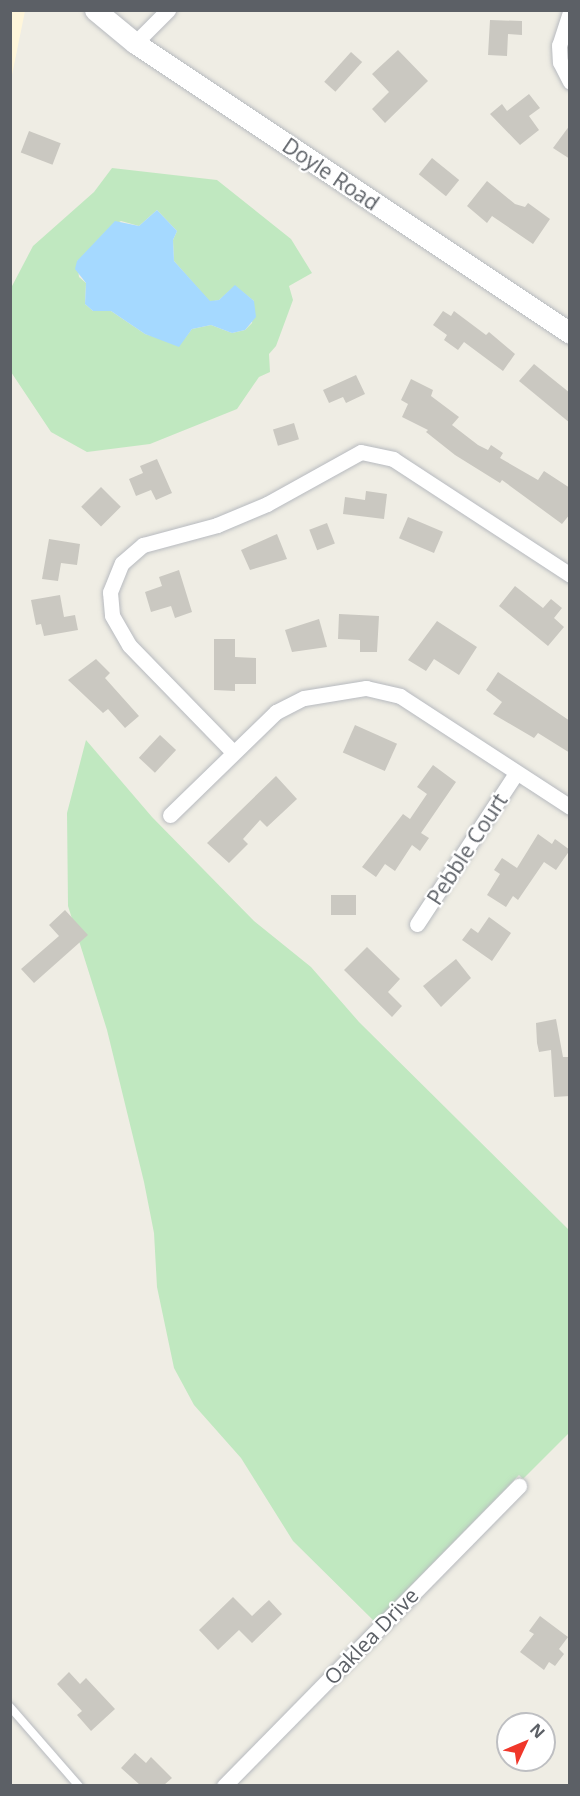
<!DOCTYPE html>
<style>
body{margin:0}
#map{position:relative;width:580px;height:1796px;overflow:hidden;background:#efede4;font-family:"Open Sans",sans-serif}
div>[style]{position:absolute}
.commercial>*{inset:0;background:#fff6da}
.green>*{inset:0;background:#c0e8c0}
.water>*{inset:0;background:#a5d9ff}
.building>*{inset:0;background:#cac8c1;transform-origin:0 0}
.roads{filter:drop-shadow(0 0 2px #b7babf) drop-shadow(0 0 2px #b7babf)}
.lane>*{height:8px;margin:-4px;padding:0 4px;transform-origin:4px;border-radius:4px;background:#fff}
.street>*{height:15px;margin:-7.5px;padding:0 7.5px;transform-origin:7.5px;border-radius:7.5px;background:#fff}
.secondary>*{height:21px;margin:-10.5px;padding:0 10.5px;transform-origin:10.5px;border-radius:10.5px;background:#fff}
span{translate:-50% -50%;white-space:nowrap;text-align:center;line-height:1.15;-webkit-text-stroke:4.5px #fff;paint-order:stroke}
.street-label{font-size:21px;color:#5c6066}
.frame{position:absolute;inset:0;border:12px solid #5c6066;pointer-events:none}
.north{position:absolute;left:496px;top:1712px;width:60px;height:60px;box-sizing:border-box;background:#fff;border:2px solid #bebfc2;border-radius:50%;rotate:46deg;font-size:16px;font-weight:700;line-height:24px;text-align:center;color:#5c6066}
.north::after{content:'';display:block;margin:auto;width:21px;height:27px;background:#f0372a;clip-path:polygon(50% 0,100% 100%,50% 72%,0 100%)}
</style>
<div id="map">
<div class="commercial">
<div style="clip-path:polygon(11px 10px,25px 11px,11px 80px,10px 11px)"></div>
</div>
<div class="green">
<div style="clip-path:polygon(evenodd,112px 168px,217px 180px,291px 239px,312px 273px,289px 286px,293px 300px,276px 346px,269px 354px,270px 372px,259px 377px,237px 409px,150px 444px,87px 452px,51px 432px,11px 372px,11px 288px,33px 246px,94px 192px,112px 168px,157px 210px,177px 231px,173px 240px,174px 261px,210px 302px,219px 300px,235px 286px,254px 301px,252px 323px,245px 330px,232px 333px,211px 325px,192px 329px,185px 338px,169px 341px,145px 334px,111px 311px,93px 311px,85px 304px,86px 283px,79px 277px,77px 261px,85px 257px,110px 227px,121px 221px,139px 226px,157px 210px)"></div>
<div style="clip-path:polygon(86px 740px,152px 817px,254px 921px,311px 967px,359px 1022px,569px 1230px,569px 1433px,523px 1479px,519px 1475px,375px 1622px,293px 1541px,241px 1458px,194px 1405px,174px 1368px,157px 1287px,154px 1233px,144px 1182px,107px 1030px,68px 906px,67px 813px)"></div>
</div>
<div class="water">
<div style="clip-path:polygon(157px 210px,177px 231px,173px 240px,174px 261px,210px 301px,219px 300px,235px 285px,254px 301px,256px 317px,245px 330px,232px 333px,211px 325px,192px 329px,179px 347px,145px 334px,111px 311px,93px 311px,85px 304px,86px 283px,75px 269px,77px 261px,115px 221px,139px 226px)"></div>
</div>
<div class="building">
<div style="clip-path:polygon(490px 20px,522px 21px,522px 35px,508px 34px,507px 56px,488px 55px)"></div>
<div style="clip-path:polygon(398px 50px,428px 81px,385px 123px,372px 109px,389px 92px,372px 74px)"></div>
<div style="left:351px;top:52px;width:15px;height:40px;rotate:42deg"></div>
<div style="clip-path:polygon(529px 94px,540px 108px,529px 116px,539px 130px,520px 145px,490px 114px,502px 104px,507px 111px)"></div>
<div style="clip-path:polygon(570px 125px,570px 159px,553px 148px)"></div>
<div style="left:29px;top:131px;width:34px;height:23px;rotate:21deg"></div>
<div style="left:432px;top:158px;width:35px;height:21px;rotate:39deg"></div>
<div style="clip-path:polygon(487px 181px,515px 204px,525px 207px,528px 203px,550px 219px,533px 244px,492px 216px,487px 223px,467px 206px)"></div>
<div style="clip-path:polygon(443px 311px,451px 316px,454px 311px,486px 335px,489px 332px,515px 354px,503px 371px,464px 342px,458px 350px,444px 340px,447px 335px,433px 325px)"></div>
<div style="clip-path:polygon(534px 364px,570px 393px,570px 423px,519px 381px)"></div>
<div style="clip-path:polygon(356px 375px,365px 394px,346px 403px,343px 397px,329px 403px,323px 390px)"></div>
<div style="clip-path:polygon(411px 379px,433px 390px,431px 396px,459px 417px,452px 425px,478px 445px,488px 450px,491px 445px,503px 453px,500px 458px,538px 480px,544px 471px,570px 488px,570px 514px,562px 524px,502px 480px,500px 483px,455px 455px,426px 432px,428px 430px,402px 417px,408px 404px,401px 400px)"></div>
<div style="left:294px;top:423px;width:17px;height:22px;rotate:73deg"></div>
<div style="clip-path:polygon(157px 459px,172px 493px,156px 500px,151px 490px,136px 496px,129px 479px,143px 473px,140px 466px)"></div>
<div style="left:101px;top:487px;width:28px;height:28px;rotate:45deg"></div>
<div style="clip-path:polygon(366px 491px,387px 494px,384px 519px,343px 514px,345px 497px,365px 500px)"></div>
<div style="left:408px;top:517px;width:38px;height:23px;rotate:23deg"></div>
<div style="left:327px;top:523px;width:22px;height:19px;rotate:69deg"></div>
<div style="clip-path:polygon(277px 534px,287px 559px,250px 570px,241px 550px)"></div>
<div style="clip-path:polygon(49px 539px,80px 544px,77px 565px,61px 563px,58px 581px,42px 579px)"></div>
<div style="clip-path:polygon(179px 570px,192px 612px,175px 618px,171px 606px,151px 612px,145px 592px,162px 586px,159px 577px)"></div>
<div style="clip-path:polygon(515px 586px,543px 608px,551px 599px,562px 608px,554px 618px,564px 627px,548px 646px,499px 606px)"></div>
<div style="clip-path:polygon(60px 595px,64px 617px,75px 615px,78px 630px,44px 636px,41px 624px,36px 625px,31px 600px)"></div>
<div style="clip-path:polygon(339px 614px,379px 616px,377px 652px,360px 652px,360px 640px,338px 639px)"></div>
<div style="clip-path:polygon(319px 619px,327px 647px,292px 652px,285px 630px)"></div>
<div style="clip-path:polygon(437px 621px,477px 647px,459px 675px,434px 659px,426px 671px,408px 660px)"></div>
<div style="clip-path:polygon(214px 639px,235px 639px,235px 657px,256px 658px,256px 684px,235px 684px,235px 691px,214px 690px)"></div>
<div style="clip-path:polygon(96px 659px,110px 673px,105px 678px,139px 716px,125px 728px,108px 709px,103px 713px,68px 680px)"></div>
<div style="clip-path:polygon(498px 672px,570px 721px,570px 753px,538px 733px,534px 738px,493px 714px,502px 702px,486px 690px)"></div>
<div style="left:355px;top:725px;width:46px;height:30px;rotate:24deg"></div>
<div style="left:160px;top:735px;width:22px;height:31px;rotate:43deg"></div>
<div style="clip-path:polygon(433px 765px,456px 782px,421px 833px,429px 838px,420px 851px,412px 845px,395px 871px,385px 864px,376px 877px,362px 867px,403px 814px,410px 819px,427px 794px,417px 787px)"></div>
<div style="clip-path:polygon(276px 776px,297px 799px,267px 827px,260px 820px,243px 839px,248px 844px,229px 863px,207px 843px)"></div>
<div style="clip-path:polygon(538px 834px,552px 844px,555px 839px,570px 850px,556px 870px,544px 862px,518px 900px,513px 896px,506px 907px,487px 895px,500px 874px,494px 870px,502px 858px,517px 868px)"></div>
<div style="left:331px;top:895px;width:25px;height:20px"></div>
<div style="clip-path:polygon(65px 910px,88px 935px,34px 983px,21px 969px,59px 936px,49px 925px)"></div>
<div style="clip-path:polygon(489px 917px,511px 933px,492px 961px,462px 940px,471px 928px,478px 933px)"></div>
<div style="clip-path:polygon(367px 947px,400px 979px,388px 992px,402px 1006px,392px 1017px,344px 970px)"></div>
<div style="clip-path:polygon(456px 959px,471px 978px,441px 1007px,423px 986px)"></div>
<div style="clip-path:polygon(556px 1019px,563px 1057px,570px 1057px,570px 1096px,554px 1097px,551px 1050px,539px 1052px,537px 1043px,536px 1023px)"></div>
<div style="clip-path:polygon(233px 1597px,252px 1616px,269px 1600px,282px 1614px,252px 1643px,239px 1630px,218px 1650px,199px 1630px)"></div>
<div style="clip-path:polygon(540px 1616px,568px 1637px,559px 1649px,564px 1654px,555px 1666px,549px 1662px,544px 1670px,520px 1652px,534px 1634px,529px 1631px)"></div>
<div style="clip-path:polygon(69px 1672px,80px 1684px,86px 1678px,115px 1709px,91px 1731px,77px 1715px,82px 1711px,57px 1684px)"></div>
<div style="clip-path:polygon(135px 1753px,146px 1763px,151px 1757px,172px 1778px,164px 1785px,140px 1785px,121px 1768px)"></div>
</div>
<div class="roads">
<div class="lane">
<div style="left:10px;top:1707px;width:105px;rotate:48.9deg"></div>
</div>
<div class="street">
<div style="left:570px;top:12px;width:35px;rotate:108deg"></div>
<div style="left:559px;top:45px;width:17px;rotate:87deg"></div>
<div style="left:560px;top:62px;width:22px;rotate:63deg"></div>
<div style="left:135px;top:43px;width:47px;rotate:-45deg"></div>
<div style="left:233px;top:752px;width:149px;rotate:-134.2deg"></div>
<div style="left:129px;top:645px;width:34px;rotate:-120deg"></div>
<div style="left:112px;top:615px;width:23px;rotate:-95deg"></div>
<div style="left:110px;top:592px;width:31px;rotate:-68deg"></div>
<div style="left:122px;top:563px;width:28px;rotate:-41deg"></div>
<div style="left:143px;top:545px;width:77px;rotate:-15.1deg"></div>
<div style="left:217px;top:525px;width:54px;rotate:-22.8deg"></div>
<div style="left:267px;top:504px;width:107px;rotate:-29deg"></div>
<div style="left:361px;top:452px;width:33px;rotate:12deg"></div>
<div style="left:393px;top:459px;width:212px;rotate:33.2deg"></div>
<div style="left:170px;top:815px;width:148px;rotate:-44.2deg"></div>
<div style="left:276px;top:712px;width:31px;rotate:-27deg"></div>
<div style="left:304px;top:698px;width:63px;rotate:-9.2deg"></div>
<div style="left:366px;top:688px;width:35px;rotate:13deg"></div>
<div style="left:400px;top:696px;width:203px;rotate:33.1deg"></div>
<div style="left:417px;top:924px;width:181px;rotate:-56.7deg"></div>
<div style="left:224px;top:1786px;width:421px;rotate:-45.5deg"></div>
</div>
<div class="secondary">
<div style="left:95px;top:10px;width:52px;rotate:39.5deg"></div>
<div style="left:135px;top:43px;width:523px;rotate:33.69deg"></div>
</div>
</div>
<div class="street-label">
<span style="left:331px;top:174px;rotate:34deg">Doyle Road</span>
<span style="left:467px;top:849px;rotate:-57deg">Pebble Court</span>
<span style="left:371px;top:1636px;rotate:-46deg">Oaklea Drive</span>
</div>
<div class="frame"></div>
<div class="north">N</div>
</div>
